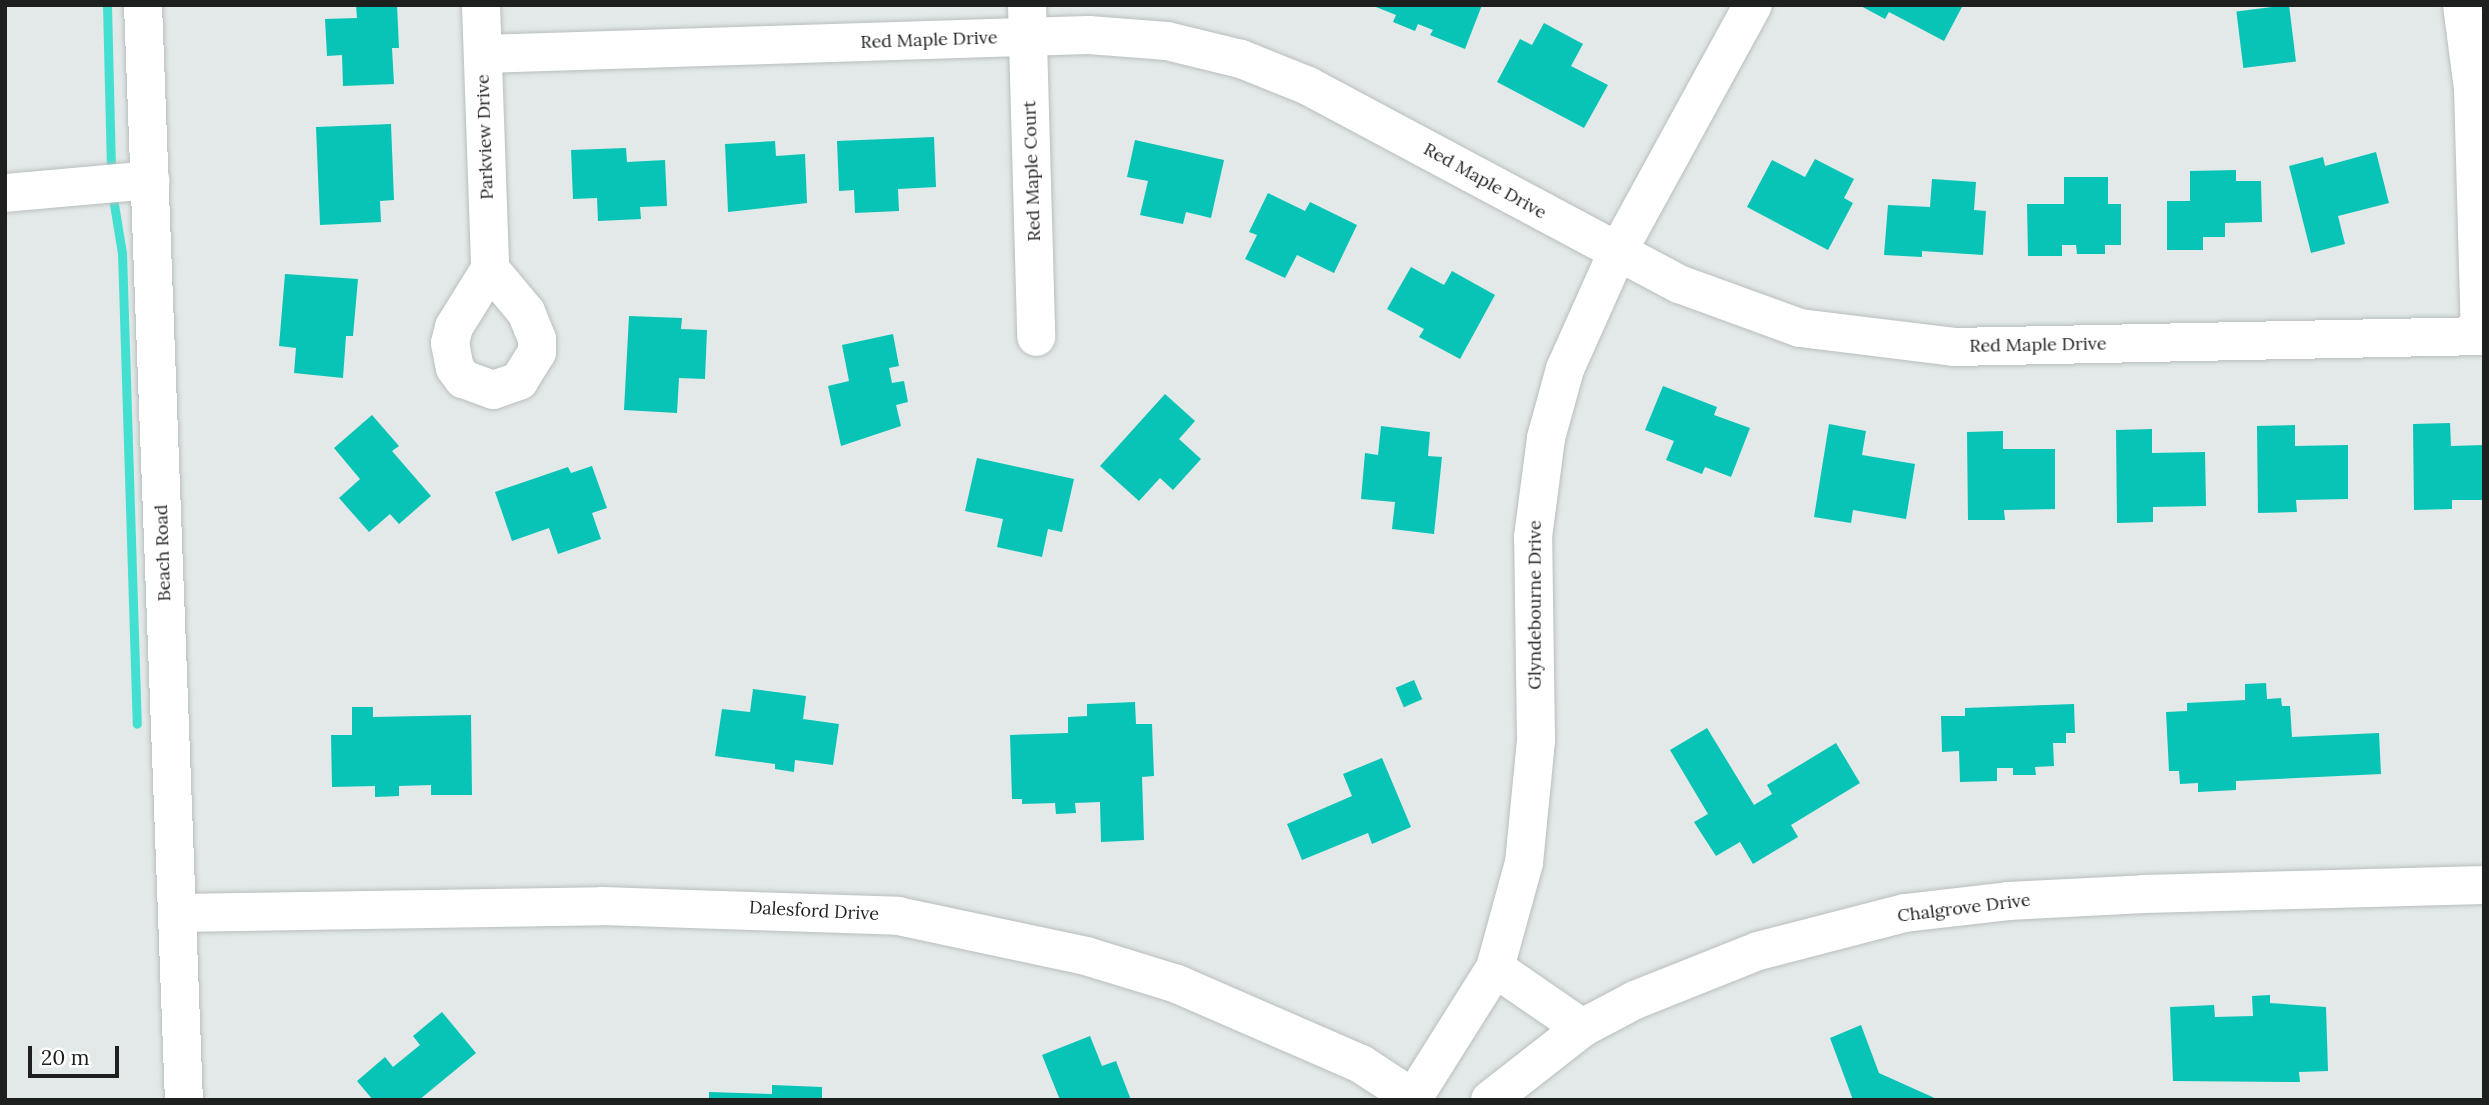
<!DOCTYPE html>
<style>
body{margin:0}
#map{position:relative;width:2489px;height:1105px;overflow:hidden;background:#e2e9e8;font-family:Lora,serif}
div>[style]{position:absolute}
.stream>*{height:9px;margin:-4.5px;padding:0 4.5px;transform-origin:4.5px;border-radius:4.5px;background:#43e0d1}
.building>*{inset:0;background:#07c4b6;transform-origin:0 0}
.roads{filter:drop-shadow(0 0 2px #b8bebd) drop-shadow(0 0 2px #b8bebd)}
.minor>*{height:38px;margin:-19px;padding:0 19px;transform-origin:19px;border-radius:19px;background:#fff}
span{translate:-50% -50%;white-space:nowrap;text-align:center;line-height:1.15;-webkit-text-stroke:5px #fff;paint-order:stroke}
.street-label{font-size:18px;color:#1e2020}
.frame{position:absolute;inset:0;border:7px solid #1e2020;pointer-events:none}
.scale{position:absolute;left:28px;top:1046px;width:91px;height:32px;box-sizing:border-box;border:4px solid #1e2020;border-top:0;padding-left:9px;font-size:21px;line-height:24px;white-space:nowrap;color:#1e2020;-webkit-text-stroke:5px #fff;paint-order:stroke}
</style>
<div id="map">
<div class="stream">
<div style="left:107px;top:5px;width:169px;rotate:88.6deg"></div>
<div style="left:112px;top:192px;width:62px;rotate:80.7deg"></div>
<div style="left:122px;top:253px;width:471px;rotate:88.2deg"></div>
</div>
<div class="building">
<div style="clip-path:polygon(356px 5px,397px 5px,399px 48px,392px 48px,394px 84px,343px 86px,342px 55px,327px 56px,325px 19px,357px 18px)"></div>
<div style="clip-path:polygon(1371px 5px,1482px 5px,1465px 49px,1430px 35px,1433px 30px,1418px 24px,1415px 31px,1393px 22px,1396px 15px)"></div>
<div style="clip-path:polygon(1859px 5px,1963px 5px,1944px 41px,1889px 12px,1885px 19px)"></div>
<div style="left:2289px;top:5px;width:57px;height:53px;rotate:83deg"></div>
<div style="clip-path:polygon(1544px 23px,1583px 44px,1571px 66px,1608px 85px,1584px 128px,1497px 82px,1520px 39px,1532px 45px)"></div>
<div style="clip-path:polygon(391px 124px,394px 200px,380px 201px,381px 222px,320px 225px,316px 127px)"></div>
<div style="clip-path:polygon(934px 137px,936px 187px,898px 189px,899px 211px,855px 213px,854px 190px,839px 191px,837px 141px)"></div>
<div style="clip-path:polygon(1135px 140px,1224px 160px,1211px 218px,1186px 212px,1183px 224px,1140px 215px,1148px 181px,1127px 177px)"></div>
<div style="clip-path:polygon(775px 141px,776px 156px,805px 154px,807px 203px,728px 212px,725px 144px)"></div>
<div style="clip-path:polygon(626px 148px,627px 162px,665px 160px,667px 206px,640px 207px,641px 219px,598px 221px,597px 198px,573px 199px,571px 150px)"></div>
<div style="clip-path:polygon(2376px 152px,2389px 203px,2338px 216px,2345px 244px,2311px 253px,2289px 166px,2323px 157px,2325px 166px)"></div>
<div style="clip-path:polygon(1815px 159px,1854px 179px,1844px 198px,1853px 203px,1828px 250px,1747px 207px,1772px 160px,1805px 177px)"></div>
<div style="clip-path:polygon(2236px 170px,2236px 181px,2261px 181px,2262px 222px,2225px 223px,2225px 237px,2203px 237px,2203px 250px,2167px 250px,2167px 201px,2190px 201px,2190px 171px)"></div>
<div style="clip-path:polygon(2064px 177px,2108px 177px,2108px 204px,2121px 204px,2121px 245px,2105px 245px,2105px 254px,2077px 254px,2076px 245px,2062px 245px,2062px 256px,2028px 256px,2027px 204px,2064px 204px)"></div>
<div style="clip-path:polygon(1932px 179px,1976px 182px,1974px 210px,1986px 211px,1983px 255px,1922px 251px,1922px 257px,1884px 255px,1888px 205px,1930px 207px)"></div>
<div style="clip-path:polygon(1268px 193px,1305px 211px,1310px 202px,1357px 225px,1334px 273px,1297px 255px,1285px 278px,1245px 259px,1257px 235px,1249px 232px)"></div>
<div style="clip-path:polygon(1411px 267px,1444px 285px,1452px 271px,1495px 295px,1460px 359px,1419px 337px,1424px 329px,1387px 309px)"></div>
<div style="clip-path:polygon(285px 274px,358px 279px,353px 336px,346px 336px,343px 378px,294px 373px,296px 348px,279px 346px)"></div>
<div style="clip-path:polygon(629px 316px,682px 318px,681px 329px,707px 330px,705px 379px,679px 378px,677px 413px,624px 410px)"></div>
<div style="clip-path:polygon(893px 334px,899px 366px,889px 368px,892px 383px,904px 381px,908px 402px,896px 405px,901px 426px,841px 446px,828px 386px,849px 381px,842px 345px)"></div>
<div style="clip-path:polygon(1663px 386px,1717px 407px,1714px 415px,1750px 428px,1731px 477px,1705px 467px,1702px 474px,1666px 460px,1674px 441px,1645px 430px)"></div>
<div style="clip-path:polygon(1165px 394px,1195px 421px,1179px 439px,1201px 459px,1173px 490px,1160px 478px,1139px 501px,1100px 466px)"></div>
<div style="clip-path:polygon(372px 415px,399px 446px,392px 451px,431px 496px,399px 524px,390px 514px,369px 532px,339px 498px,360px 479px,334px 448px)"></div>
<div style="clip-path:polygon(2450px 423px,2451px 446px,2484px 445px,2484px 500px,2452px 500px,2452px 509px,2414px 510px,2413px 424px)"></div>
<div style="clip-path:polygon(1829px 424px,1866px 431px,1862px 455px,1915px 464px,1906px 519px,1853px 510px,1851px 523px,1814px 517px)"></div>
<div style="clip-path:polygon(2295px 425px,2295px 446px,2348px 445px,2348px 499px,2296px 500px,2297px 512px,2258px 513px,2257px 426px)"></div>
<div style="clip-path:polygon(1381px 426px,1430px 432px,1428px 456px,1442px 457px,1434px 534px,1392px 529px,1395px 502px,1361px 499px,1365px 453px,1378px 455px)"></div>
<div style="clip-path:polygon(2152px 429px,2152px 453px,2205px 452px,2206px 506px,2153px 507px,2153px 522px,2117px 523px,2116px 430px)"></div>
<div style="clip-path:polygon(2003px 431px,2003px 449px,2055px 449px,2055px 509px,2004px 510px,2005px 520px,1968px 520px,1967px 432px)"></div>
<div style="clip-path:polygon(977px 458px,1074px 479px,1062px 532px,1048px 529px,1042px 557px,997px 547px,1003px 519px,965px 511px)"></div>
<div style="clip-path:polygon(592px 466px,607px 508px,592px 513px,601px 539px,558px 554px,549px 528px,512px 541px,495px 492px,568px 467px,571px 473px)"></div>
<div style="left:1414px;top:680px;width:21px;height:20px;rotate:67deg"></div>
<div style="clip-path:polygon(2266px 683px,2267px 699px,2281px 698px,2282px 706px,2290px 706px,2292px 737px,2379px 733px,2381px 774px,2236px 781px,2236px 790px,2198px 792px,2198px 783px,2180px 784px,2179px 771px,2169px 771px,2166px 712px,2187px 711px,2187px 703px,2245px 700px,2245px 684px)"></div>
<div style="clip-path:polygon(753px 689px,806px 696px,803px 719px,839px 724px,833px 765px,795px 760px,794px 772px,775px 769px,775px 764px,715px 756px,722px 709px,750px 712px)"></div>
<div style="clip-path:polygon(1135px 702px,1136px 724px,1152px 724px,1154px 776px,1142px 777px,1144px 840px,1101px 842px,1100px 802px,1075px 803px,1076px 813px,1056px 814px,1055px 803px,1022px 804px,1022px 799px,1012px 799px,1010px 735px,1068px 733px,1068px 717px,1087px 716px,1087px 704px)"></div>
<div style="clip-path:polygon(2074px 704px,2075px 733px,2066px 733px,2066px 743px,2053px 743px,2054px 766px,2035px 767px,2036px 775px,2013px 775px,2013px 768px,1997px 768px,1997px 781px,1960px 782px,1959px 751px,1942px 752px,1941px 716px,1965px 716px,1965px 708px)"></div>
<div style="clip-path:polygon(352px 707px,373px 707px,373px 717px,471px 715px,472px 795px,431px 795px,431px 785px,399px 786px,399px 796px,375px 797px,375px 786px,332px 787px,331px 735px,352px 735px)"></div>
<div style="clip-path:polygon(1707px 728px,1754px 805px,1772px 794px,1767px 785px,1836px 743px,1860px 783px,1791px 825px,1798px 837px,1753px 864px,1740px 842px,1716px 856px,1694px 822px,1708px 814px,1670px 750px)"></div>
<div style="clip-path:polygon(1382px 758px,1411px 827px,1372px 844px,1368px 833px,1302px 860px,1287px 824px,1352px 796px,1343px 774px)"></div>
<div style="clip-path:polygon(2270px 995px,2270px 1003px,2326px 1007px,2328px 1071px,2299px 1072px,2300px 1082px,2173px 1081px,2170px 1007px,2214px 1005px,2215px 1017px,2253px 1016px,2252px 996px)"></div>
<div style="clip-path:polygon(442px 1012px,476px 1053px,419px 1100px,373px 1100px,357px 1081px,385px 1057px,393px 1067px,420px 1045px,413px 1036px)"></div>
<div style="clip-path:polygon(1861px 1025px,1879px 1073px,1939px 1100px,1853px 1100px,1830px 1038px)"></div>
<div style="clip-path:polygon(1090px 1036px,1102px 1066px,1116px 1061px,1131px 1100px,1060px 1100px,1042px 1055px)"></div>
<div style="clip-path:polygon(772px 1085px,822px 1087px,822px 1100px,709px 1100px,709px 1092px,772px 1094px)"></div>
</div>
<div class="roads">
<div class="minor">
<div style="left:143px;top:5px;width:1096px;rotate:87.86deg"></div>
<div style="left:481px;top:5px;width:264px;rotate:88deg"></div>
<div style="left:490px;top:269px;width:68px;rotate:121.8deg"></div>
<div style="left:454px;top:327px;width:16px;rotate:104deg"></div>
<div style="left:450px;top:343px;width:25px;rotate:79deg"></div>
<div style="left:455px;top:368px;width:14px;rotate:54deg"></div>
<div style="left:463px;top:379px;width:32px;rotate:20deg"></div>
<div style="left:493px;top:390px;width:28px;rotate:-19deg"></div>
<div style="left:519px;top:381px;width:34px;rotate:-58deg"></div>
<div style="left:537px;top:352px;width:13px;rotate:-90deg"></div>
<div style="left:537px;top:339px;width:29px;rotate:-112deg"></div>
<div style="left:526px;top:312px;width:56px;rotate:-129.9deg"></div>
<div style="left:1027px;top:5px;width:332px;rotate:88.4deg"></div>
<div style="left:2462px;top:5px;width:84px;rotate:82.5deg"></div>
<div style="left:2473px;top:88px;width:248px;rotate:88.4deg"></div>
<div style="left:483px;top:54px;width:606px;rotate:-1.8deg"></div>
<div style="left:1089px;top:35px;width:78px;rotate:4.4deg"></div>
<div style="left:1167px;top:41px;width:76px;rotate:13.7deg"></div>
<div style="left:1241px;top:59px;width:72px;rotate:21.9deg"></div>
<div style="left:1308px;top:86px;width:421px;rotate:28.1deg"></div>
<div style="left:1679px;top:284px;width:129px;rotate:20deg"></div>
<div style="left:1800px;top:328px;width:155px;rotate:7deg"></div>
<div style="left:1954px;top:347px;width:530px;rotate:-1.19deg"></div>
<div style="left:5px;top:193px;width:146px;rotate:-5.1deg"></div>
<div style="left:177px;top:913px;width:425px;rotate:-0.9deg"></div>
<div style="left:602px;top:906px;width:296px;rotate:1.9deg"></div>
<div style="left:898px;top:916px;width:192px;rotate:12deg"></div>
<div style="left:1086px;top:956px;width:95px;rotate:17.1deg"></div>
<div style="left:1177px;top:984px;width:201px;rotate:23.5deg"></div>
<div style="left:1361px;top:1064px;width:66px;rotate:33.2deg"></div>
<div style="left:1495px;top:968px;width:106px;rotate:34.6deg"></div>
<div style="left:1412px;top:1100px;width:156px;rotate:-57.8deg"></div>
<div style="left:1495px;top:968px;width:109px;rotate:-74.6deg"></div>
<div style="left:1524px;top:863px;width:123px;rotate:-84.4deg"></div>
<div style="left:1536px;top:741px;width:204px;rotate:-90.8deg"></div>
<div style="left:1533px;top:537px;width:100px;rotate:-82.5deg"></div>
<div style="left:1546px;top:438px;width:72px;rotate:-74.6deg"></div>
<div style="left:1565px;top:369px;width:127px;rotate:-65.9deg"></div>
<div style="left:1617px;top:253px;width:283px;rotate:-61.3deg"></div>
<div style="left:1490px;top:1100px;width:117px;rotate:-38deg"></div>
<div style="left:1582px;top:1028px;width:60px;rotate:-27.8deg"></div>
<div style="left:1635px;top:1000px;width:132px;rotate:-21.7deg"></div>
<div style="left:1758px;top:951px;width:152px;rotate:-14.5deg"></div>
<div style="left:1905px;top:913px;width:104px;rotate:-6.6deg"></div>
<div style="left:2008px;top:901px;width:136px;rotate:-2.9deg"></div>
<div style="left:2144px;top:894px;width:340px;rotate:-1.5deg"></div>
</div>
</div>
<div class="street-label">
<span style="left:929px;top:40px;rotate:-2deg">Red Maple Drive</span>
<span style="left:485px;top:137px;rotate:-92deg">Parkview Drive</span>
<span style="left:1032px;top:171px;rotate:-92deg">Red Maple Court</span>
<span style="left:1485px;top:181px;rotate:29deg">Red Maple Drive</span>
<span style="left:2038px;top:345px;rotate:-1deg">Red Maple Drive</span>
<span style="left:163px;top:553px;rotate:-92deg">Beach Road</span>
<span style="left:1535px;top:605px;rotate:-90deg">Glyndebourne Drive</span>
<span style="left:1964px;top:908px;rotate:-7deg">Chalgrove Drive</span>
<span style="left:814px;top:911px;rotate:3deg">Dalesford Drive</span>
</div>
<div class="frame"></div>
<div class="scale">20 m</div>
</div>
